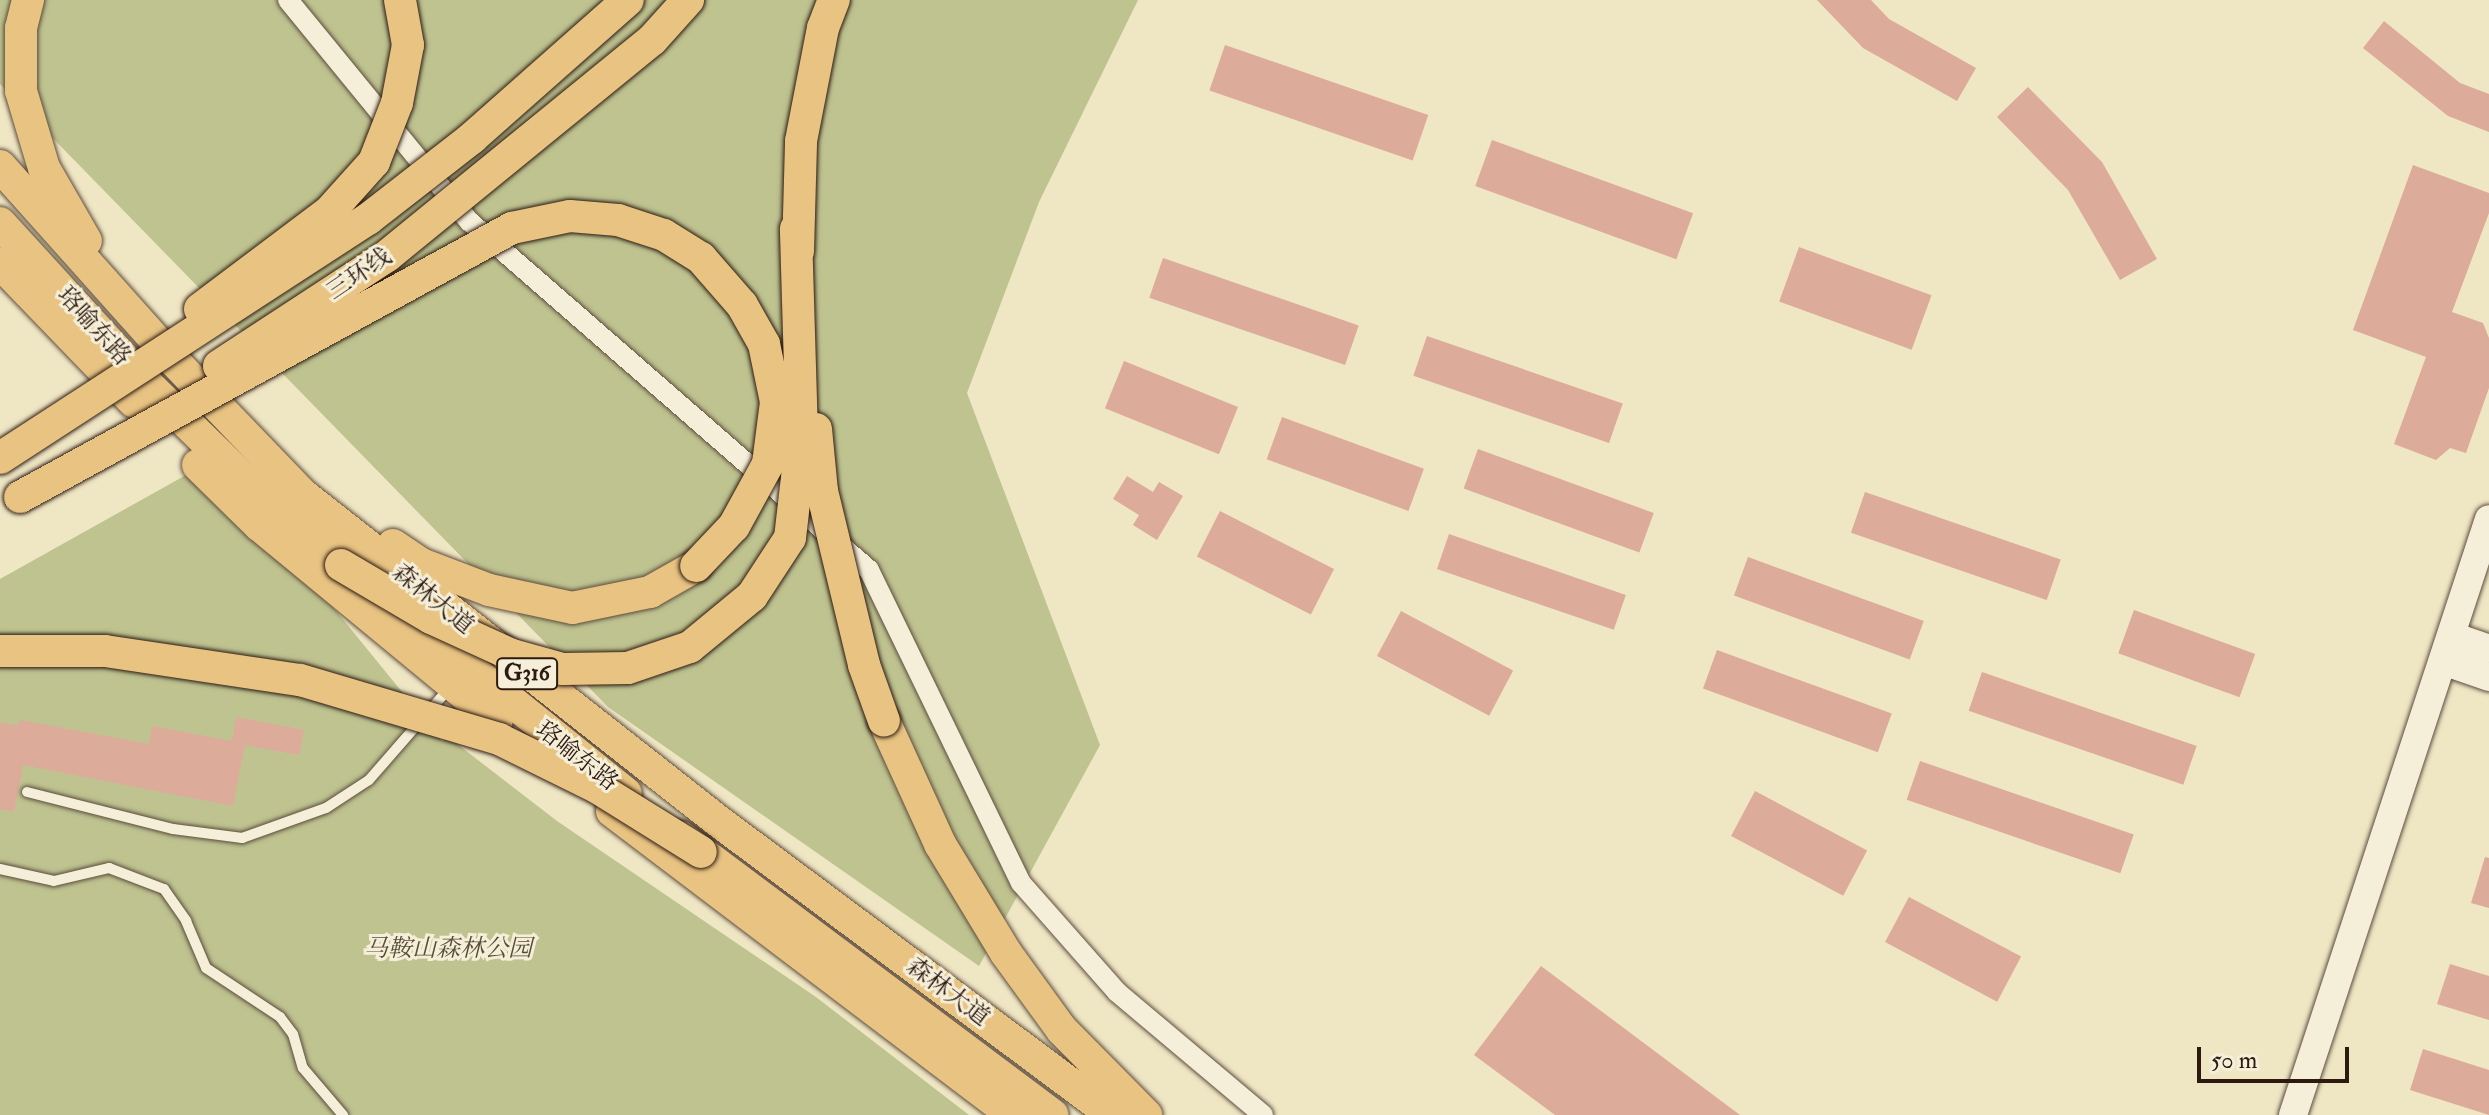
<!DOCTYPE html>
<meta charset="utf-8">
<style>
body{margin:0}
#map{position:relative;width:2489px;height:1115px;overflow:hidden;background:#efe6c4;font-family:"IM FELL Double Pica","Noto Serif SC",serif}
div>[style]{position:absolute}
.green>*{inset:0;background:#bec390}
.building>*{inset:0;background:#ddab9a;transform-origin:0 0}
.roads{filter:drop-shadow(0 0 2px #5d4d3e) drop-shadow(0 0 2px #5d4d3e)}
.service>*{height:10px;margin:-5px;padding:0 5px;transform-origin:5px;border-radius:5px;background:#f5efd9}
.minor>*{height:20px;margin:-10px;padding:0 10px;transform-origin:10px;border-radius:10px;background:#f5efd9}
.secondary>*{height:28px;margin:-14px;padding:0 14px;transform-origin:14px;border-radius:14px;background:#f5efd9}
.trunk>*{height:32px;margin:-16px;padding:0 16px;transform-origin:16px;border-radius:16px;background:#e8c382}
.bridges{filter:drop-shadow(0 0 2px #2c1a11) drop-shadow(0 0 2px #2c1a11)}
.trunk-bridge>*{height:32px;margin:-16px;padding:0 16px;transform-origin:16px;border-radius:16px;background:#e8c382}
span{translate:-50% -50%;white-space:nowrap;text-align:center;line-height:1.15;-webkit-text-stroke:6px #f5efd9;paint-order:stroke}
.shield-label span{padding:2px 6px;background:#f5efd9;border:2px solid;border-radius:6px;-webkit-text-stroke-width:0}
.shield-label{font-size:22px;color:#2c1a11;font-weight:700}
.street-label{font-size:24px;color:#2c1a11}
.park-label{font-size:24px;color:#584d37;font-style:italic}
.scale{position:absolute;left:2197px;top:1047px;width:152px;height:36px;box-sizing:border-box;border:4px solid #2c1a11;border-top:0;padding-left:10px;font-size:24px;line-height:28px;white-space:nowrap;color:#2c1a11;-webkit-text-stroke:6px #f5efd9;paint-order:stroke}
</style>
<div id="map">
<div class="green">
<div style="clip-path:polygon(0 0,1138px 0,1039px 202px,967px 393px,1100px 745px,979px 966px,608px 707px,0 84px)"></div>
<div style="clip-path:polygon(186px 475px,306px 574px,442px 741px,448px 737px,557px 821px,816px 997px,969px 1115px,0 1115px,0 579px)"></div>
</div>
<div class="building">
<div style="clip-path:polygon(1817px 0,1871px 0,1889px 19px,1976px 68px,1957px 101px,1863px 48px)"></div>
<div style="clip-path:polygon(2384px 21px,2460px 83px,2489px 94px,2489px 132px,2448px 116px,2363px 48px)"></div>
<div style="left:1225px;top:45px;width:215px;height:48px;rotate:19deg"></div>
<div style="clip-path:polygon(2028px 87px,2102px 162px,2157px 259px,2120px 280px,2068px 190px,1997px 117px)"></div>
<div style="left:1492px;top:140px;width:214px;height:49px;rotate:20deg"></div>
<div style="clip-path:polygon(2413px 165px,2489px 193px,2489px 213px,2452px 312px,2483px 323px,2489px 338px,2489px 388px,2466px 453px,2450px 448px,2436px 460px,2394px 444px,2426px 357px,2353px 330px)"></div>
<div style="left:1799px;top:247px;width:141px;height:58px;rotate:20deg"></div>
<div style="left:1163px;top:258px;width:207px;height:42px;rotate:19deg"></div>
<div style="left:1427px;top:336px;width:207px;height:42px;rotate:19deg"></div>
<div style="left:1124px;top:361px;width:123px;height:51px;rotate:22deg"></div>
<div style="left:1282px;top:417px;width:151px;height:45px;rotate:20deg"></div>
<div style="left:1478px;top:449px;width:187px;height:42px;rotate:20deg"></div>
<div style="clip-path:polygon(1127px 476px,1153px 492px,1159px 482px,1183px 496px,1157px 540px,1133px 525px,1139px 515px,1113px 499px)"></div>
<div style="left:1865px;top:492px;width:207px;height:43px;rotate:19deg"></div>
<div style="left:1220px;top:511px;width:128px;height:51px;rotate:27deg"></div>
<div style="left:1449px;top:534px;width:187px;height:37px;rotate:19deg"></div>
<div style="left:1748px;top:557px;width:187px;height:41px;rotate:20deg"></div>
<div style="left:2134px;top:610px;width:129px;height:46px;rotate:20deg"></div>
<div style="left:1401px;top:611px;width:127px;height:51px;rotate:28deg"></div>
<div style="left:1717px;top:650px;width:186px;height:41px;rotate:20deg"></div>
<div style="left:1982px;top:672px;width:227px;height:41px;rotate:19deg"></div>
<div style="clip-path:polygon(236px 717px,304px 730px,299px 755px,245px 745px,233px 806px,23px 765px,14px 812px,0 809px,0 722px,18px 726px,20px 720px,149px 744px,152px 726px,232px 741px)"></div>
<div style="left:1920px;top:761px;width:226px;height:41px;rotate:19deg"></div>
<div style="left:1755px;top:791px;width:127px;height:51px;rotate:28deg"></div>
<div style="clip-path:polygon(2485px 857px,2489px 858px,2489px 908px,2471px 903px)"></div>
<div style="left:1909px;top:897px;width:127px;height:51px;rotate:28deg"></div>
<div style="clip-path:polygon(2450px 964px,2489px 976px,2489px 1020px,2437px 1004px)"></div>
<div style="clip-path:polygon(1541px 966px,1740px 1115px,1555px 1115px,1474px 1055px)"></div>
<div style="clip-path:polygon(2423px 1049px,2489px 1070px,2489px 1115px,2410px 1090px)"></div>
</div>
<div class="roads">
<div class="service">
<div style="left:27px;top:792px;width:151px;rotate:14.2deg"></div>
<div style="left:173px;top:829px;width:70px;rotate:7.4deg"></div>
<div style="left:242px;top:838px;width:89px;rotate:-19.7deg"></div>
<div style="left:326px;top:808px;width:51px;rotate:-33.1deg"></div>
<div style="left:369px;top:780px;width:123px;rotate:-48.9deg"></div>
<div style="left:0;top:869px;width:55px;rotate:12.5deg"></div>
<div style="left:54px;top:881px;width:57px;rotate:-13.3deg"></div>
<div style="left:109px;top:868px;width:59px;rotate:20.9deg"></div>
<div style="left:164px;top:889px;width:39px;rotate:55deg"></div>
<div style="left:186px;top:921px;width:51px;rotate:66.9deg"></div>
<div style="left:206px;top:968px;width:89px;rotate:33.5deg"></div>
<div style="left:280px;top:1017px;width:21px;rotate:53deg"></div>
<div style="left:293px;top:1034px;width:35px;rotate:74deg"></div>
<div style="left:303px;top:1068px;width:62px;rotate:49.6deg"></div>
</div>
<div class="minor">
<div style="left:288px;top:0;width:287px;rotate:50.7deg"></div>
<div style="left:470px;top:222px;width:529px;rotate:41.09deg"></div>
<div style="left:869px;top:570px;width:348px;rotate:64.1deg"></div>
<div style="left:1021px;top:883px;width:145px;rotate:48.6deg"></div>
<div style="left:1117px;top:992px;width:191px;rotate:40.1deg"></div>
</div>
<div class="secondary">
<div style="left:2452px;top:636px;width:39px;rotate:19deg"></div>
<div style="left:2443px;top:661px;width:49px;rotate:19.2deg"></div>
<div style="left:2293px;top:1115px;width:627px;rotate:-71.8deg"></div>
</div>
<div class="trunk">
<div style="left:28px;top:0;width:29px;rotate:104deg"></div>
<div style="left:21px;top:28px;width:63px;rotate:90deg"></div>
<div style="left:21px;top:91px;width:80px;rotate:73.4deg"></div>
<div style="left:44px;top:168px;width:84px;rotate:60.1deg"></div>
<div style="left:0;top:166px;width:263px;rotate:48.2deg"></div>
<div style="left:175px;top:362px;width:185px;rotate:46.1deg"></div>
<div style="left:303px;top:495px;width:528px;rotate:38.15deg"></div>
<div style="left:718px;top:821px;width:492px;rotate:36.7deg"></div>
<div style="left:0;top:223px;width:217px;rotate:47.6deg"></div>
<div style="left:146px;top:383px;width:196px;rotate:44.4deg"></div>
<div style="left:286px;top:520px;width:436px;rotate:38.8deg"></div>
<div style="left:0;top:263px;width:193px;rotate:46deg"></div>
<div style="left:198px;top:465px;width:86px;rotate:44.5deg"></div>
<div style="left:259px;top:525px;width:308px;rotate:39.5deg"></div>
<div style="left:393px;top:545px;width:34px;rotate:34deg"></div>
<div style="left:421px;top:564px;width:73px;rotate:20.9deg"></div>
<div style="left:489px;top:590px;width:85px;rotate:12.2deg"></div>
<div style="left:572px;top:608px;width:80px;rotate:-11.6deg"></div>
<div style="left:650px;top:592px;width:53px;rotate:-29.5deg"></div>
<div style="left:884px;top:721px;width:135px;rotate:65.5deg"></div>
<div style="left:940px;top:844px;width:127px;rotate:58.8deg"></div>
<div style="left:1006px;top:953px;width:95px;rotate:54deg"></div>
<div style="left:1062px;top:1030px;width:120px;rotate:45.3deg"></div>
<div style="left:612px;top:811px;width:503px;rotate:37.17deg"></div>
<div style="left:681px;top:837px;width:464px;rotate:36.8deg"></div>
</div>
</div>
<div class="bridges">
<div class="trunk-bridge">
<div style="left:798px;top:251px;width:110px;rotate:-88.4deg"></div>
<div style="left:801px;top:141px;width:115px;rotate:-79deg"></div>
<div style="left:823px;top:28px;width:30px;rotate:-69deg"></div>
<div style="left:200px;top:309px;width:163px;rotate:-37deg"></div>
<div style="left:330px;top:211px;width:66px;rotate:-48.1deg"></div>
<div style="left:374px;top:162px;width:63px;rotate:-68.7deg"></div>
<div style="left:397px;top:103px;width:59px;rotate:-79.3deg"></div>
<div style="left:408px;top:45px;width:46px;rotate:-100.1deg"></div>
<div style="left:219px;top:366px;width:201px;rotate:-33.2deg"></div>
<div style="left:387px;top:256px;width:342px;rotate:-39.2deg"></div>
<div style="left:652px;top:40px;width:54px;rotate:-48deg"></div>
<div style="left:816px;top:429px;width:62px;rotate:84.5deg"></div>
<div style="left:822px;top:491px;width:179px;rotate:76.4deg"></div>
<div style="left:864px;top:665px;width:59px;rotate:70.3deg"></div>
<div style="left:0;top:458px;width:439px;rotate:-33deg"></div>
<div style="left:368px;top:219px;width:132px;rotate:-37.9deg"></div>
<div style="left:472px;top:138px;width:208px;rotate:-41.5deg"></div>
<div style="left:20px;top:497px;width:561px;rotate:-28.67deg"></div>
<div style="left:512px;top:228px;width:59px;rotate:-11.7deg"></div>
<div style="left:570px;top:216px;width:48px;rotate:4.8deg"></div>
<div style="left:618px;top:220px;width:48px;rotate:18.1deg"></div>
<div style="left:664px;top:235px;width:44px;rotate:31.9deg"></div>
<div style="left:701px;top:258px;width:62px;rotate:48.9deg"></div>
<div style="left:742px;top:305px;width:45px;rotate:60.6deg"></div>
<div style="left:764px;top:344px;width:59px;rotate:78.3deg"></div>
<div style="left:776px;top:402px;width:63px;rotate:97.4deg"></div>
<div style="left:768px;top:464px;width:71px;rotate:118.7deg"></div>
<div style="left:734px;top:526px;width:55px;rotate:133.5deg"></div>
<div style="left:341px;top:565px;width:104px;rotate:30.5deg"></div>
<div style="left:431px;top:618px;width:89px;rotate:24.6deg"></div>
<div style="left:512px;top:655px;width:53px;rotate:15.4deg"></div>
<div style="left:563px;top:669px;width:65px;rotate:-0.9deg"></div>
<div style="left:628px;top:668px;width:65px;rotate:-18.7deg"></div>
<div style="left:690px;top:647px;width:80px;rotate:-39.4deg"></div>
<div style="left:752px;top:596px;width:69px;rotate:-56.8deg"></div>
<div style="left:790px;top:538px;width:104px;rotate:-83.4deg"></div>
<div style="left:802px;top:435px;width:206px;rotate:-91.7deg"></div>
<div style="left:0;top:651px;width:105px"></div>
<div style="left:105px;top:651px;width:197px;rotate:8.5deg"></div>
<div style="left:300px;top:680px;width:208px;rotate:16.5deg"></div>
<div style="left:499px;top:739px;width:110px;rotate:26.3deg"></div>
<div style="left:598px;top:788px;width:121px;rotate:31.9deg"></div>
</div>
</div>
<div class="shield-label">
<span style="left:527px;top:674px">G316</span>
</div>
<div class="street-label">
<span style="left:359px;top:274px;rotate:-34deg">三环线</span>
<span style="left:94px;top:326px;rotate:48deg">珞喻东路</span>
<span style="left:433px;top:599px;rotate:39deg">森林大道</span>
<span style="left:577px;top:756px;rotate:38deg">珞喻东路</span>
<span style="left:948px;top:992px;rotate:37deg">森林大道</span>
</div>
<div class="park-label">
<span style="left:448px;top:949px">马鞍山森林公园</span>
</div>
<div class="scale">50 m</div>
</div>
